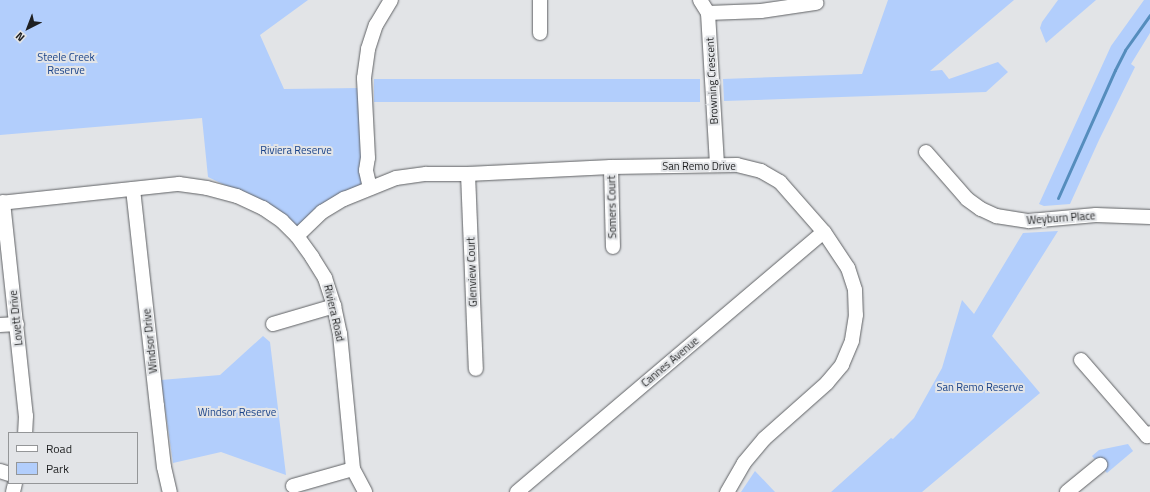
<!DOCTYPE html>
<style>
body{margin:0}
#map{position:relative;width:1150px;height:492px;overflow:hidden;background:#e2e4e7;font-family:"Titillium Web",sans-serif}
div>[style]{position:absolute}
.green>*{inset:0;background:#b2cefc;transform-origin:0 0}
.stream>*{height:3px;margin:-1.5px;padding:0 1.5px;transform-origin:1.5px;border-radius:1.5px;background:#558dbd}
.roads{filter:drop-shadow(0 0 1px #5f6164) drop-shadow(0 0 1px #5f6164)}
.minor>*{height:14px;margin:-7px;padding:0 7px;transform-origin:7px;border-radius:7px;background:#fff}
span{translate:-50% -50%;white-space:nowrap;text-align:center;line-height:1.15;-webkit-text-stroke:4px #e2e4e7;paint-order:stroke}
.park-label{font-size:11px;color:#1a4388}
.street-label{font-size:11px;color:#1f2021}
.legend{position:absolute;left:8px;top:432px;width:130px;height:52px;box-sizing:border-box;background:#e2e4e7;border:1px solid #949698;margin:0;padding:5px 7px;list-style:none;font-size:12px;color:#1f2021}
.legend li{display:flex;align-items:center;gap:8px;height:20px}
.legend b{width:20px;border:1px solid #949698}
.north{position:absolute;left:8px;top:8px;width:40px;height:40px;-webkit-text-stroke:3px #e2e4e7;paint-order:stroke;rotate:222deg;font-size:11px;font-weight:700;line-height:16px;text-align:center;color:#1f2021}
.north::after{content:'';display:block;margin:auto;width:14px;height:18px;background:#1f2021;clip-path:polygon(50% 0,100% 100%,50% 72%,0 100%)}
</style>
<div id="map">
<div class="green">
<div style="clip-path:polygon(0 0,308px 0,260px 35px,284px 89px,358px 88px,366px 183px,298px 228px,233px 189px,208px 177px,202px 118px,0 135px)"></div>
<div style="clip-path:polygon(888px 0,1014px 0,930px 71px,942px 70px,949px 79px,998px 62px,1008px 72px,986px 92px,724px 101px,723px 79px,862px 74px)"></div>
<div style="clip-path:polygon(1058px 0,1096px 0,1046px 43px,1040px 28px,1042px 22px)"></div>
<div style="clip-path:polygon(1144px 0,1150px 0,1150px 33px,1131px 64px,1135px 67px,1099px 140px,1070px 204px,1044px 206px,1039px 204px,1111px 46px)"></div>
<div style="left:700px;top:79px;width:23px;height:326px;rotate:90deg"></div>
<div style="clip-path:polygon(1058px 231px,992px 336px,1040px 393px,922px 492px,831px 492px,891px 438px,893px 439px,914px 418px,942px 368px,962px 300px,974px 314px,1023px 233px)"></div>
<div style="clip-path:polygon(263px 336px,270px 342px,286px 475px,221px 452px,173px 463px,161px 380px,220px 375px)"></div>
<div style="clip-path:polygon(1128px 444px,1133px 451px,1107px 473px,1092px 456px,1099px 450px)"></div>
<div style="clip-path:polygon(755px 471px,775px 492px,741px 492px)"></div>
</div>
<div class="stream">
<div style="left:1058px;top:198px;width:140px;rotate:-66deg"></div>
<div style="left:1115px;top:70px;width:22px;rotate:-63deg"></div>
<div style="left:1125px;top:50px;width:43px;rotate:-54.5deg"></div>
</div>
<div class="roads">
<div class="minor">
<div style="left:540px;top:0;width:33px;rotate:90deg"></div>
<div style="left:700px;top:0;width:15px;rotate:58deg"></div>
<div style="left:708px;top:13px;width:151px;rotate:86.6deg"></div>
<div style="left:708px;top:13px;width:53px;rotate:-2.2deg"></div>
<div style="left:761px;top:11px;width:56px;rotate:-8.3deg"></div>
<div style="left:926px;top:152px;width:62px;rotate:48.9deg"></div>
<div style="left:967px;top:199px;width:17px;rotate:36deg"></div>
<div style="left:981px;top:209px;width:17px;rotate:25deg"></div>
<div style="left:996px;top:216px;width:33px;rotate:9deg"></div>
<div style="left:1029px;top:221px;width:67px;rotate:-5.1deg"></div>
<div style="left:1096px;top:215px;width:54px;rotate:2.1deg"></div>
<div style="left:611px;top:167px;width:80px;rotate:88.6deg"></div>
<div style="left:468px;top:174px;width:195px;rotate:87.7deg"></div>
<div style="left:370px;top:188px;width:18px;rotate:-103deg"></div>
<div style="left:366px;top:170px;width:12px;rotate:-81deg"></div>
<div style="left:368px;top:158px;width:80px;rotate:-92.9deg"></div>
<div style="left:364px;top:78px;width:29px;rotate:-82deg"></div>
<div style="left:368px;top:49px;width:25px;rotate:-72deg"></div>
<div style="left:376px;top:25px;width:29px;rotate:-59deg"></div>
<div style="left:133px;top:189px;width:218px;rotate:83.7deg"></div>
<div style="left:157px;top:406px;width:61px;rotate:83.5deg"></div>
<div style="left:164px;top:467px;width:26px;rotate:77deg"></div>
<div style="left:3px;top:202px;width:215px;rotate:83.9deg"></div>
<div style="left:26px;top:416px;width:17px;rotate:93deg"></div>
<div style="left:0;top:203px;width:180px;rotate:-6.1deg"></div>
<div style="left:179px;top:184px;width:28px;rotate:8deg"></div>
<div style="left:207px;top:188px;width:31px;rotate:15deg"></div>
<div style="left:237px;top:196px;width:29px;rotate:25deg"></div>
<div style="left:263px;top:208px;width:23px;rotate:34deg"></div>
<div style="left:282px;top:221px;width:21px;rotate:45deg"></div>
<div style="left:297px;top:236px;width:26px;rotate:54deg"></div>
<div style="left:312px;top:257px;width:25px;rotate:58deg"></div>
<div style="left:325px;top:278px;width:29px;rotate:72deg"></div>
<div style="left:334px;top:306px;width:29px;rotate:78deg"></div>
<div style="left:340px;top:334px;width:136px;rotate:84.5deg"></div>
<div style="left:353px;top:469px;width:26px;rotate:62deg"></div>
<div style="left:297px;top:236px;width:35px;rotate:-44deg"></div>
<div style="left:322px;top:212px;width:26px;rotate:-31deg"></div>
<div style="left:344px;top:199px;width:56px;rotate:-22deg"></div>
<div style="left:396px;top:178px;width:30px;rotate:-8deg"></div>
<div style="left:426px;top:174px;width:42px"></div>
<div style="left:468px;top:174px;width:143px;rotate:-2.8deg"></div>
<div style="left:611px;top:167px;width:126px;rotate:-0.9deg"></div>
<div style="left:737px;top:165px;width:25px;rotate:14deg"></div>
<div style="left:761px;top:171px;width:22px;rotate:30deg"></div>
<div style="left:780px;top:182px;width:67px;rotate:48.7deg"></div>
<div style="left:824px;top:232px;width:43px;rotate:56.3deg"></div>
<div style="left:848px;top:268px;width:23px;rotate:72deg"></div>
<div style="left:855px;top:290px;width:25px;rotate:88deg"></div>
<div style="left:856px;top:315px;width:26px;rotate:99deg"></div>
<div style="left:852px;top:341px;width:26px;rotate:113deg"></div>
<div style="left:842px;top:365px;width:23px;rotate:130deg"></div>
<div style="left:827px;top:383px;width:84px;rotate:138.4deg"></div>
<div style="left:764px;top:439px;width:31px;rotate:130deg"></div>
<div style="left:744px;top:463px;width:34px;rotate:120deg"></div>
<div style="left:273px;top:324px;width:64px;rotate:-16.4deg"></div>
<div style="left:0;top:325px;width:17px;rotate:-3deg"></div>
<div style="left:1081px;top:360px;width:101px;rotate:49deg"></div>
<div style="left:1147px;top:436px;width:4px;rotate:-45deg"></div>
<div style="left:0;top:471px;width:9px;rotate:18deg"></div>
<div style="left:293px;top:486px;width:62px;rotate:-15.8deg"></div>
<div style="left:13px;top:492px;width:9px;rotate:-77deg"></div>
<div style="left:517px;top:492px;width:402px;rotate:-40.3deg"></div>
<div style="left:1067px;top:492px;width:43px;rotate:-39.3deg"></div>
</div>
</div>
<div class="park-label">
<span style="left:66px;top:64px">Steele Creek<br>Reserve</span>
<span style="left:296px;top:150px">Riviera Reserve</span>
<span style="left:980px;top:387px">San Remo Reserve</span>
<span style="left:237px;top:412px">Windsor Reserve</span>
</div>
<div class="street-label">
<span style="left:712px;top:81px;rotate:-93deg">Browning Crescent</span>
<span style="left:699px;top:166px">San Remo Drive</span>
<span style="left:612px;top:207px;rotate:-91deg">Somers Court</span>
<span style="left:1061px;top:218px;rotate:-4deg">Weyburn Place</span>
<span style="left:472px;top:272px;rotate:-92deg">Glenview Court</span>
<span style="left:334px;top:313px;rotate:77deg">Riviera Road</span>
<span style="left:16px;top:318px;rotate:-96deg">Lovett Drive</span>
<span style="left:150px;top:341px;rotate:-96deg">Windsor Drive</span>
<span style="left:670px;top:362px;rotate:-40deg">Cannes Avenue</span>
</div>
<ul class="legend">
<li><b style="height:5px;background:#fff"></b>Road</li>
<li><b style="height:11px;background:#b2cefc"></b>Park</li>
</ul>
<div class="north">N</div>
</div>
